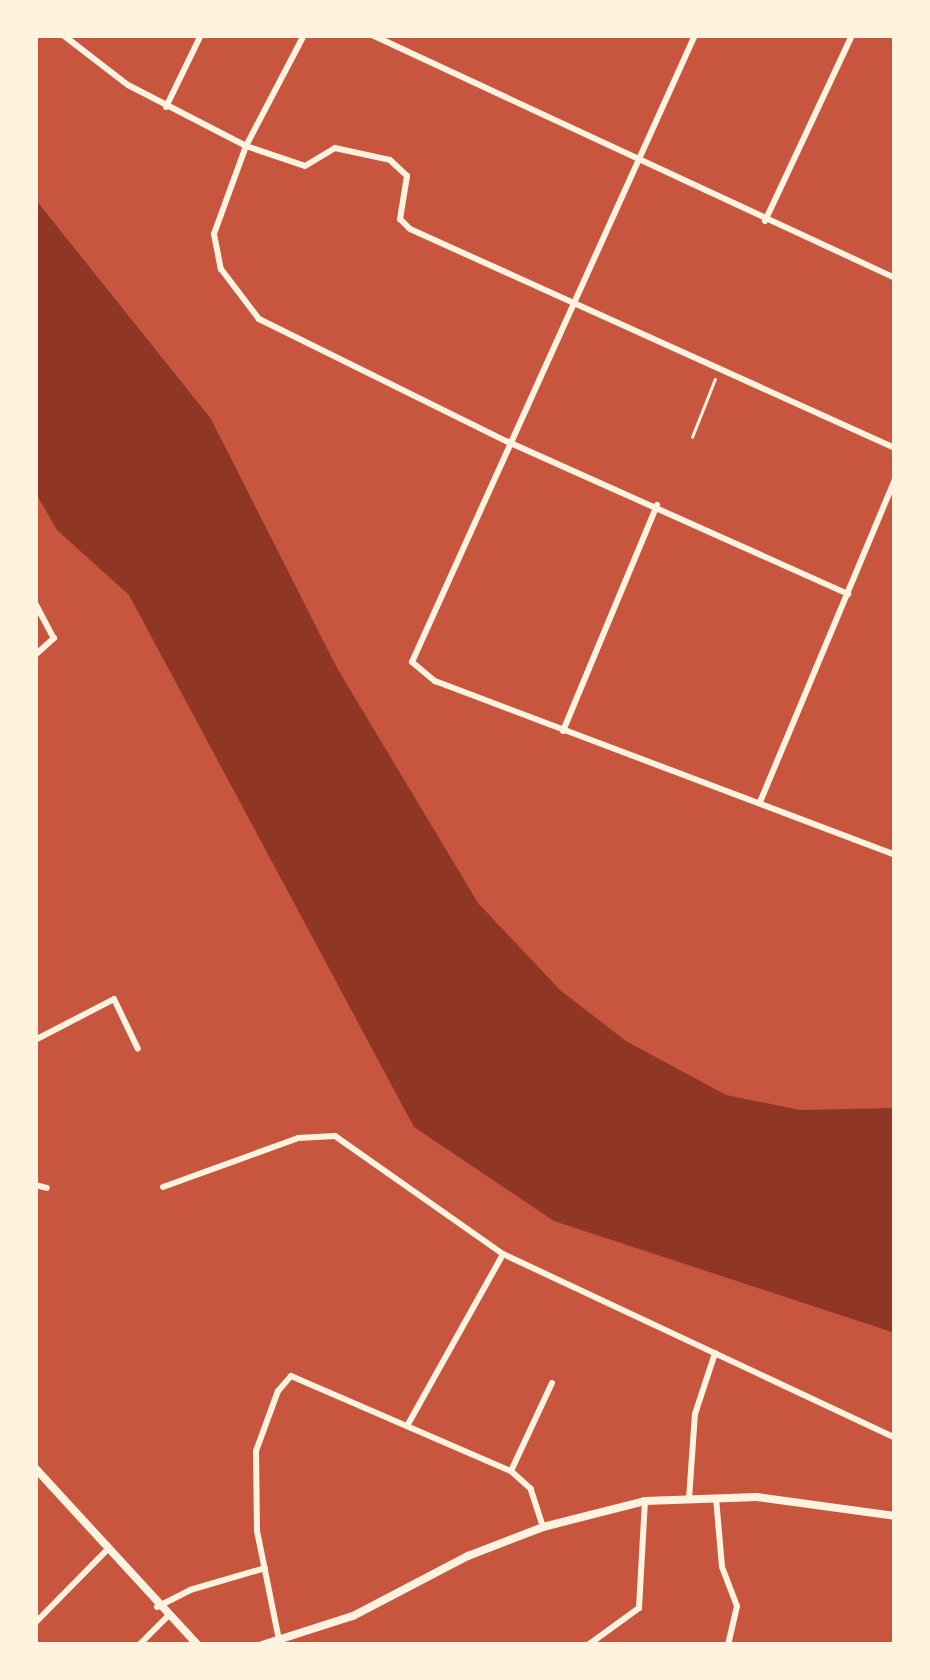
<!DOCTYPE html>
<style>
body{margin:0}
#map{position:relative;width:930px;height:1680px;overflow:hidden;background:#c8553d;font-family:Mulish,sans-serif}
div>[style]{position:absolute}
.water>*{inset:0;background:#8f3625}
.path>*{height:2.5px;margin:-1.25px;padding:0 1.25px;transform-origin:1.25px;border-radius:1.25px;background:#fff3e0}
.minor>*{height:6px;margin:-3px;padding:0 3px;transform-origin:3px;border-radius:3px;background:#fff3e0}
.tertiary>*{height:8px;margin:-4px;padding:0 4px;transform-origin:4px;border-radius:4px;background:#fff3e0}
span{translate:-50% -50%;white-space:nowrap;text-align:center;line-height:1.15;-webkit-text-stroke:10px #fff3e0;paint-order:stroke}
.frame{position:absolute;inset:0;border:38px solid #fff3e0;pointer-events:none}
</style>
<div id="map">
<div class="water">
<div style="clip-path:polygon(35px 199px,211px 419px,337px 668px,478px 903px,560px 990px,626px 1041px,726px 1095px,800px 1110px,895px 1108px,895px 1333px,554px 1221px,414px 1127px,129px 595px,57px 530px,35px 492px)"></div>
</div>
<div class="path">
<div style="left:692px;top:437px;width:62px;rotate:-68.4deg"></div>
</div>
<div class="minor">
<div style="left:63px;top:35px;width:82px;rotate:37.6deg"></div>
<div style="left:128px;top:85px;width:133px;rotate:27.3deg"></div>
<div style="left:246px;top:146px;width:62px;rotate:18.7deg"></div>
<div style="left:305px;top:166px;width:35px;rotate:-31deg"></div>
<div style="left:335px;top:148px;width:56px;rotate:12.3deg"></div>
<div style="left:390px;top:160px;width:23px;rotate:43deg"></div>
<div style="left:407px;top:176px;width:44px;rotate:99.2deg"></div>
<div style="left:400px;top:219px;width:14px;rotate:45deg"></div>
<div style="left:410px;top:229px;width:532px;rotate:24.3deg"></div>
<div style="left:304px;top:35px;width:125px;rotate:117.6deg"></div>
<div style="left:246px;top:146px;width:94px;rotate:110deg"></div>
<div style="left:214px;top:234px;width:36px;rotate:79deg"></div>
<div style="left:221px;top:269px;width:63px;rotate:52.8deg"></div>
<div style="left:259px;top:319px;width:275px;rotate:26.3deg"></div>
<div style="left:506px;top:441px;width:375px;rotate:24.1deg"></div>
<div style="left:372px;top:35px;width:577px;rotate:24.92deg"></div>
<div style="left:695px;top:35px;width:688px;rotate:114.29deg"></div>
<div style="left:412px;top:662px;width:30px;rotate:40deg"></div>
<div style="left:435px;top:681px;width:492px;rotate:20.7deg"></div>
<div style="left:166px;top:107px;width:80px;rotate:-64.1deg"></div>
<div style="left:765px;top:221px;width:205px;rotate:-64.9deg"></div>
<div style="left:35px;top:603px;width:40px;rotate:62deg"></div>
<div style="left:54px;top:638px;width:25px;rotate:138deg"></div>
<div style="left:563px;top:731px;width:245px;rotate:-67.4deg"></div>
<div style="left:760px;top:802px;width:350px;rotate:-67.3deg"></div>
<div style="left:35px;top:1040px;width:89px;rotate:-27.4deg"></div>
<div style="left:114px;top:999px;width:55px;rotate:64.4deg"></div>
<div style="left:35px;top:1185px;width:12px;rotate:14deg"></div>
<div style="left:163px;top:1187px;width:144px;rotate:-19.9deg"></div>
<div style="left:298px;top:1138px;width:37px;rotate:-3deg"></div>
<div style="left:335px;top:1136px;width:205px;rotate:35.1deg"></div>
<div style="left:503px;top:1254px;width:433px;rotate:25.1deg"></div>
<div style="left:407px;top:1426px;width:197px;rotate:-60.8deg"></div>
<div style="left:716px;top:1498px;width:69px;rotate:85deg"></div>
<div style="left:722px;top:1567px;width:42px;rotate:69deg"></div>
<div style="left:737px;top:1606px;width:40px;rotate:103deg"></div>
<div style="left:689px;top:1499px;width:85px;rotate:-86deg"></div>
<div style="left:695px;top:1414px;width:64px;rotate:-71.8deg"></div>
<div style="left:543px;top:1527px;width:40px;rotate:-108deg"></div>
<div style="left:531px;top:1489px;width:27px;rotate:-138deg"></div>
<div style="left:511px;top:1471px;width:97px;rotate:-65deg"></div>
<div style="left:157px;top:1607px;width:37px;rotate:-27deg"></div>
<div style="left:190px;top:1590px;width:78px;rotate:-16.3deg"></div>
<div style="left:35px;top:1623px;width:104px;rotate:-45.4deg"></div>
<div style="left:279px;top:1640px;width:111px;rotate:-101.4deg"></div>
<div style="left:257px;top:1531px;width:80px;rotate:-90.7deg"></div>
<div style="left:256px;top:1451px;width:64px;rotate:-69.9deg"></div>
<div style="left:278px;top:1391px;width:20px;rotate:-49deg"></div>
<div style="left:291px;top:1376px;width:240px;rotate:23.4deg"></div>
<div style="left:139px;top:1645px;width:40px;rotate:-45deg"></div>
<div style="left:588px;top:1645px;width:63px;rotate:-36deg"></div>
<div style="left:639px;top:1608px;width:107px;rotate:-86.8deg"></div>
</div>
<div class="tertiary">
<div style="left:35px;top:1468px;width:241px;rotate:47.4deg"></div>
<div style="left:262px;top:1645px;width:96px;rotate:-17.7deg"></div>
<div style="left:353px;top:1616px;width:130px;rotate:-27.6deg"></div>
<div style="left:468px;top:1556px;width:80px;rotate:-21.1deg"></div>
<div style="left:543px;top:1527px;width:105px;rotate:-14.3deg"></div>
<div style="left:645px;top:1501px;width:112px;rotate:-2deg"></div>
<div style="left:757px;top:1497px;width:139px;rotate:7.8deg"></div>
</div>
<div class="frame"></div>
</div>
